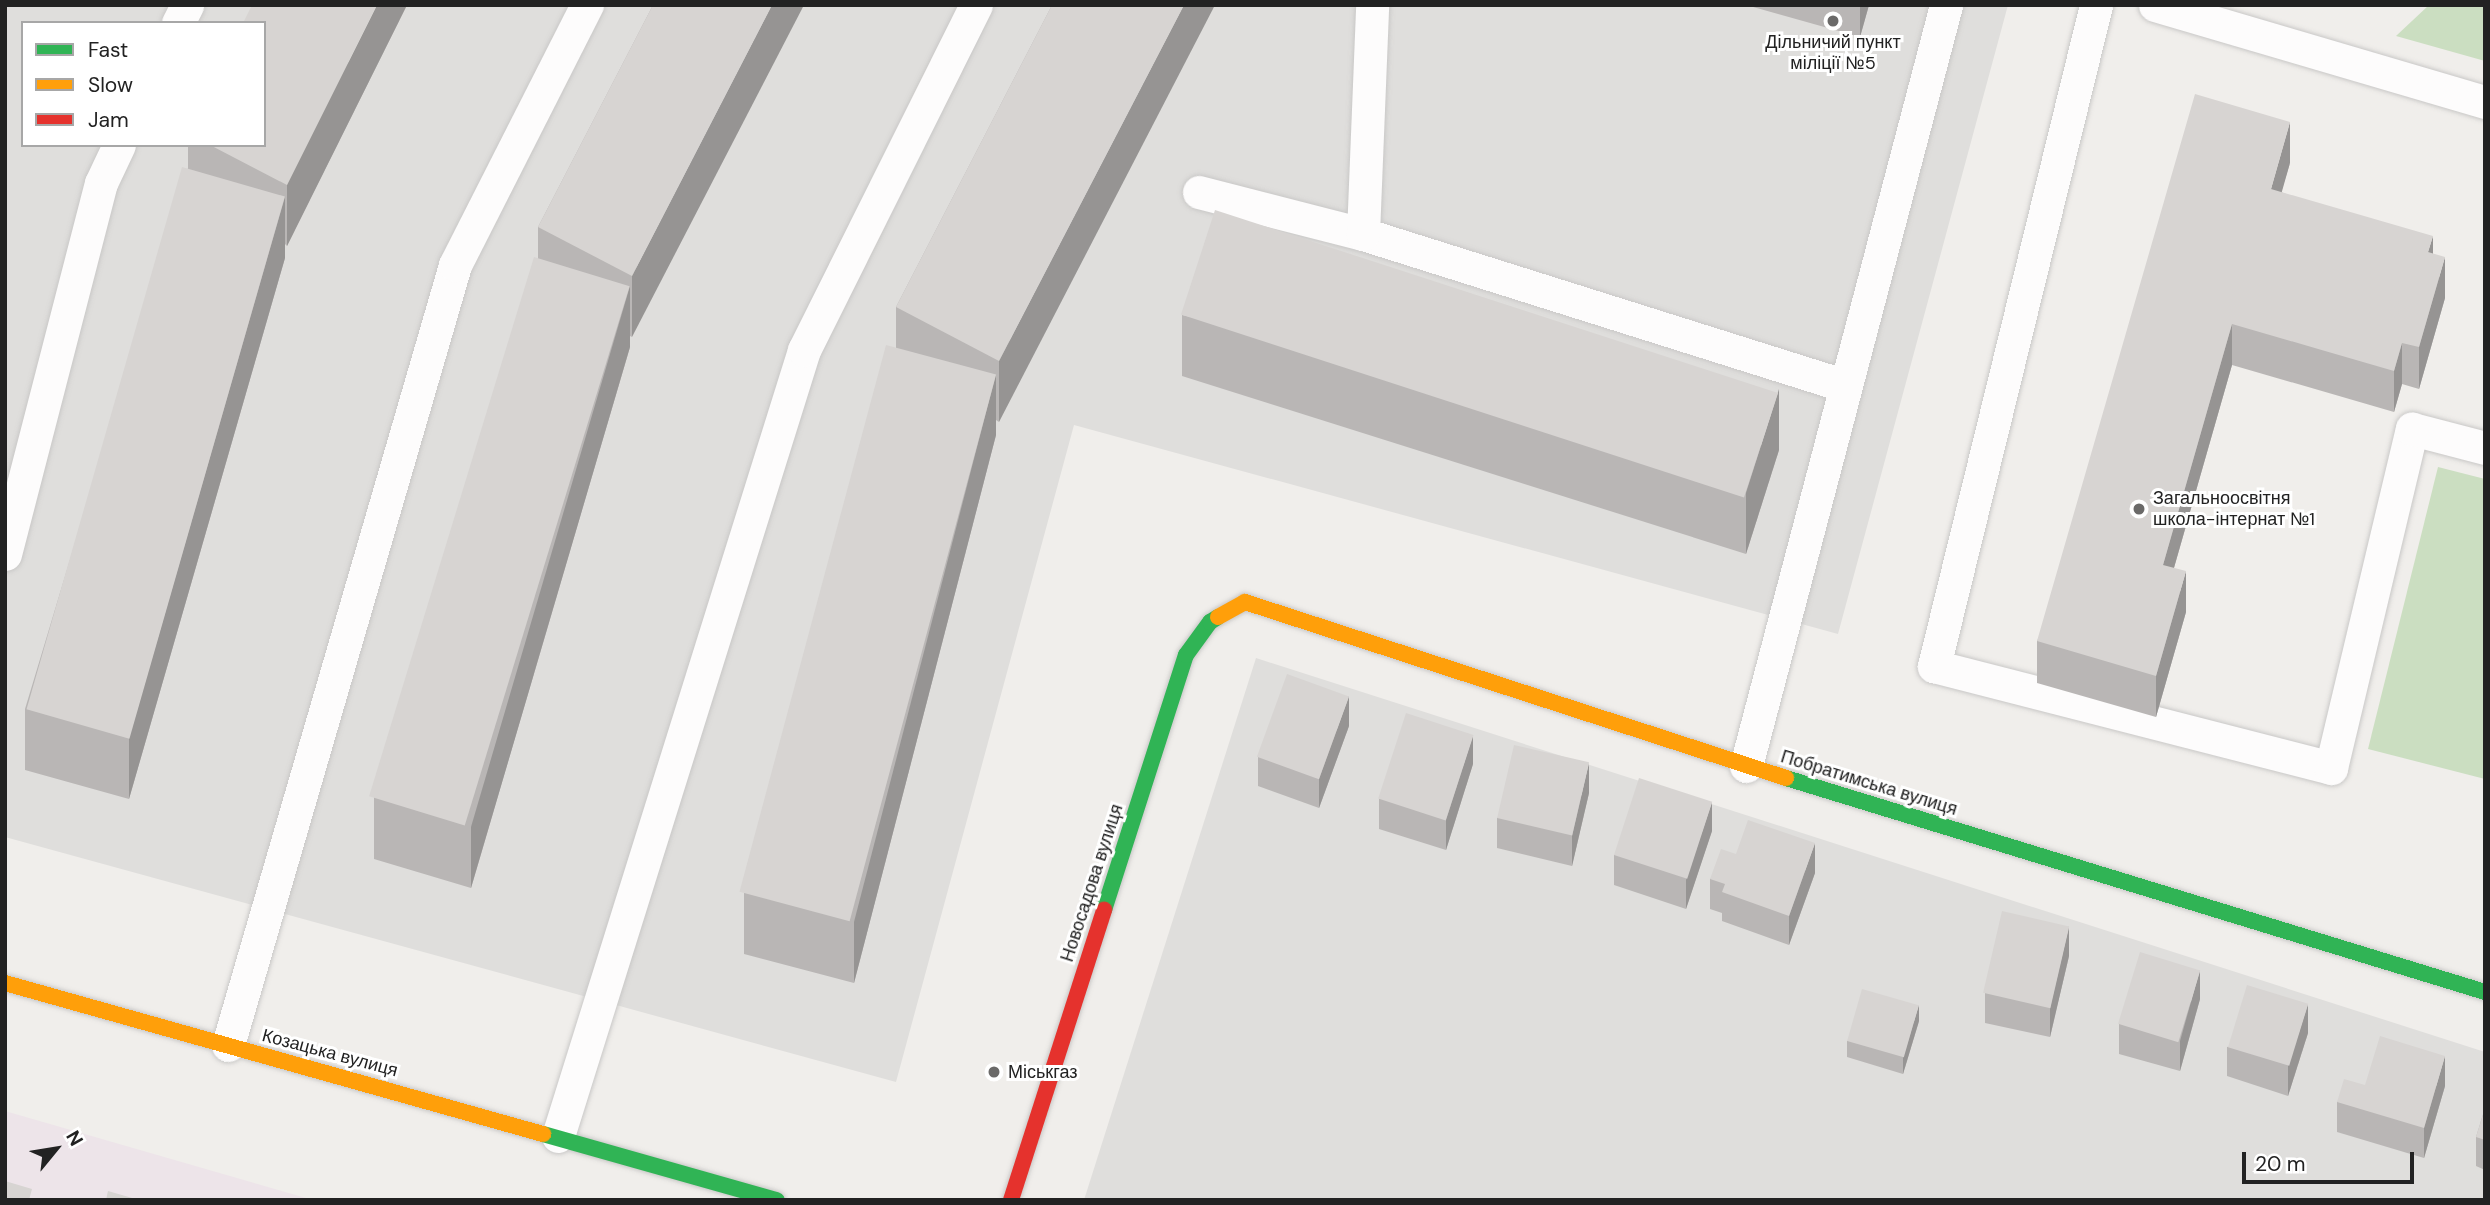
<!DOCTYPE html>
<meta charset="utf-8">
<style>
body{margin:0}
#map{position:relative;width:2490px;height:1205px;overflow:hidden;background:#f0eeeb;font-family:"DM Sans",sans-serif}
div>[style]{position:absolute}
.residential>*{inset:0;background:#dfdedc}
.industrial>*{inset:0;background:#ede4e9}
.forest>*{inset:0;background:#cbdec1}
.roads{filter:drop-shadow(0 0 2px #c9c8c7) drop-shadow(0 0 2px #c9c8c7)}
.lane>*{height:33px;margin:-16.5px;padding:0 16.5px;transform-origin:16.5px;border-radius:16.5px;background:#fdfcfc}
.fast>*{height:16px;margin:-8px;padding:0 8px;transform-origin:8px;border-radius:8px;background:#30b455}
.slow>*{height:16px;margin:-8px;padding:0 8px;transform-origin:8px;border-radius:8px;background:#ff9f0a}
.jam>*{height:16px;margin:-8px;padding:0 8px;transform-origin:8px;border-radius:8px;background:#e5322d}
.wall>*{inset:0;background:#b9b6b5}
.shaded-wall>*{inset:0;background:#969493}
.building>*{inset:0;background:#d7d4d2;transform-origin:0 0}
.dots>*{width:19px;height:19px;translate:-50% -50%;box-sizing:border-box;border:4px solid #fff;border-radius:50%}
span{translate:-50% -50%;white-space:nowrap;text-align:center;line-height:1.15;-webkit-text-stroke:6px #fff;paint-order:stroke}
.poi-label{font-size:18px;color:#222}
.left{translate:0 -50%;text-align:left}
.street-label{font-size:18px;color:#222}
.frame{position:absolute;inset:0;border:7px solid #222;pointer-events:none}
.legend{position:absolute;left:21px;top:21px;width:245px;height:126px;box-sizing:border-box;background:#fff;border:2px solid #a7a7a7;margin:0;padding:9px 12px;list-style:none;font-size:21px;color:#222}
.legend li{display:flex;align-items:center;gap:14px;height:35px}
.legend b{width:35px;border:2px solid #a7a7a7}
.north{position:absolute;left:21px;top:1114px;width:70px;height:70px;-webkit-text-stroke:5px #fff;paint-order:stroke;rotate:60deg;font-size:19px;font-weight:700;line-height:28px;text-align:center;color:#222}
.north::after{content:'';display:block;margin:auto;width:24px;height:32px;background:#222;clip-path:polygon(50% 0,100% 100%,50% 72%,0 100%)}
.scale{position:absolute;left:2242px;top:1152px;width:172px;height:32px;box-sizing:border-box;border:4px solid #222;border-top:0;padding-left:9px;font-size:21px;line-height:24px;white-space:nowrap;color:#222;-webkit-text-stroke:5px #fff;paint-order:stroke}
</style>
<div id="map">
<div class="residential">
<div style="clip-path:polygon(evenodd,5px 5px,2008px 5px,1838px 634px,1074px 425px,896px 1082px,5px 837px,5px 5px,23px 23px,264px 23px,264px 145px,23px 145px,23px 23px)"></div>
<div style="clip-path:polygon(1256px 658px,2485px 1052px,2485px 1200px,1084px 1200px)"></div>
</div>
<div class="industrial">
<div style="clip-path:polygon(5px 1111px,313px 1200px,5px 1200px)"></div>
</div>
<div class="forest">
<div style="clip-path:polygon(2429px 5px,2485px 5px,2485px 61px,2396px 36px)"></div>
<div style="clip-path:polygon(2438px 467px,2485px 479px,2485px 779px,2368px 749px)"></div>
</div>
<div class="roads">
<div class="lane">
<div style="left:2096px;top:5px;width:681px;rotate:103.77deg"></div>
<div style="left:1934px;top:666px;width:410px;rotate:14.4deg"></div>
<div style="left:2331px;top:768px;width:349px;rotate:-76.6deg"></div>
<div style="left:2412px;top:429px;width:75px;rotate:14.6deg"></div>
<div style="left:2155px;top:5px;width:344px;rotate:16.4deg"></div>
<div style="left:178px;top:23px;width:20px;rotate:-63deg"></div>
<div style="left:1199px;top:192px;width:169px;rotate:14.4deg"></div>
<div style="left:1363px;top:234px;width:506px;rotate:17.47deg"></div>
<div style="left:1363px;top:234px;width:229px;rotate:-87.7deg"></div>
<div style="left:5px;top:554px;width:383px;rotate:-75.5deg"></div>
<div style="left:101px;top:183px;width:42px;rotate:-64.7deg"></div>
<div style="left:1746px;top:766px;width:787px;rotate:-75.27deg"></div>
<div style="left:228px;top:1045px;width:812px;rotate:-73.77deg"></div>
<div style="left:455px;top:265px;width:292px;rotate:-63.1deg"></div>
<div style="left:558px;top:1136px;width:824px;rotate:-72.62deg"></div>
<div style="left:804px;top:350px;width:385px;rotate:-63.5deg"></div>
</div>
<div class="fast">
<div style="left:1786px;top:778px;width:731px;rotate:17.02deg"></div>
<div style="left:1104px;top:910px;width:268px;rotate:-72.2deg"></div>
<div style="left:1186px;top:655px;width:41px;rotate:-54deg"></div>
<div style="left:1210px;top:622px;width:9px;rotate:-32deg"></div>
<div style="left:543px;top:1134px;width:243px;rotate:15.8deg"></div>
</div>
<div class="slow">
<div style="left:1218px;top:617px;width:31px;rotate:-29deg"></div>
<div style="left:1245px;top:602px;width:569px;rotate:18.02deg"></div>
<div style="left:5px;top:983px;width:559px;rotate:15.68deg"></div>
</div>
<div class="jam">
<div style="left:1011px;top:1200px;width:305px;rotate:-72.2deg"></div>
</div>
</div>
<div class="wall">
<div style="clip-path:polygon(407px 5px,287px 246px,285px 244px,285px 258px,129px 799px,25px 770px,25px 709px,188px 168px,188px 145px,264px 145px)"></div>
<div style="clip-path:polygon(653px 5px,632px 337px,630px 336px,630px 347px,471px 888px,374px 859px,374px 798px,538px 258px,538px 227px)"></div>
<div style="clip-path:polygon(1052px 5px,999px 422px,996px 420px,996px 435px,854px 983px,744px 954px,744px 893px,896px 348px,896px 307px)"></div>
<div style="clip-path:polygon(1746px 5px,1869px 5px,1860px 37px)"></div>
<div style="clip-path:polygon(2290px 163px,2281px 192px,2433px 254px,2445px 298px,2419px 389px,2402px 384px,2394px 412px,2232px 365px,2174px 568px,2186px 612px,2156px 717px,2037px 683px,2037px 641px)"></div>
<div style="clip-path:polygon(1182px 315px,1779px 450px,1746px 554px,1182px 376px)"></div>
<div style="clip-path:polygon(1349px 726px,1319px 808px,1258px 786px,1258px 757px)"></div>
<div style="clip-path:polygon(1473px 764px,1446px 850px,1379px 829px,1379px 799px)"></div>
<div style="clip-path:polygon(1589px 793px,1572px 866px,1497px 848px,1497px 818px)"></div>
<div style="clip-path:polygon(1712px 831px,1686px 909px,1614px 885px,1614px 855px)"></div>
<div style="clip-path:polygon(1736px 854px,1815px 873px,1789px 945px,1722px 921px,1722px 913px,1710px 909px,1710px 879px)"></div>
<div style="clip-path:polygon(2069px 956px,2050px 1037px,1985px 1023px,1985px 993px)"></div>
<div style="clip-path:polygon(2200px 999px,2180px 1071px,2119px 1054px,2119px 1024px)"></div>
<div style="clip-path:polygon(1919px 1021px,1903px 1074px,1847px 1057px,1847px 1041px)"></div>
<div style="clip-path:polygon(2308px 1033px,2288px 1096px,2227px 1076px,2227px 1047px)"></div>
<div style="clip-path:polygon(2365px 1085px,2445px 1086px,2424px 1158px,2337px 1132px,2337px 1102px)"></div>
<div style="clip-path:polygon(2485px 1108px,2485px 1170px,2476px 1166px,2476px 1137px)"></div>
</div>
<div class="shaded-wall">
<div style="clip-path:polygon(377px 5px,407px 5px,287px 246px,287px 185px)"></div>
<div style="clip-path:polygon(772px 5px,804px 5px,632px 337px,632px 276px)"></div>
<div style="clip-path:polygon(1184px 5px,1215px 5px,999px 422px,999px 361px)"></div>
<div style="clip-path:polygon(1860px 5px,1869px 5px,1860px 37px)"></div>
<div style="clip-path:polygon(2290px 122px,2290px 163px,2271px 230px,2271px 189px)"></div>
<div style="clip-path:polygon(285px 197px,285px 258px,129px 799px,129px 738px)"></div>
<div style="clip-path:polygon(2433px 236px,2433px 277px,2428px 252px)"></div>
<div style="clip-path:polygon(2445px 257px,2445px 298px,2419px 389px,2419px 347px)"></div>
<div style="clip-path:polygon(630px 286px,630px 347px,471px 888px,471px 827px)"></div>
<div style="clip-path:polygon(2232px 324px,2232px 365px,2163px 606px,2163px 565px)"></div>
<div style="clip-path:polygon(2402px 343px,2402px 384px,2394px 412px,2394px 371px)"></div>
<div style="clip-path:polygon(996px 374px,996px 435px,854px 983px,854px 922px)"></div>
<div style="clip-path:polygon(1779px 389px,1779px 450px,1746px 554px,1746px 493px)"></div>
<div style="clip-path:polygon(2186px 571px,2186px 612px,2156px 717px,2156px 676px)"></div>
<div style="clip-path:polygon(1349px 696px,1349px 726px,1319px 808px,1319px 779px)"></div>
<div style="clip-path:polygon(1473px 735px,1473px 764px,1446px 850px,1446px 820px)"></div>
<div style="clip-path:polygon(1589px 763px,1589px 793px,1572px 866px,1572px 836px)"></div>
<div style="clip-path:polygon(1712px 802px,1712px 831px,1686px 909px,1686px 880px)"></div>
<div style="clip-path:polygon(1815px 843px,1815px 873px,1789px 945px,1789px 916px)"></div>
<div style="clip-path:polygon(2069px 926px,2069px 956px,2050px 1037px,2050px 1008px)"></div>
<div style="clip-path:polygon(2200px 970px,2200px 999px,2180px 1071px,2180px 1041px)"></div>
<div style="clip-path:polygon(2308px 1004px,2308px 1033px,2288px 1096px,2288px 1066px)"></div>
<div style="clip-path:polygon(1919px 1005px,1919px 1021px,1903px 1074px,1903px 1058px)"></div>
<div style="clip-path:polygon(2445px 1056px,2445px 1086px,2424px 1158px,2424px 1128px)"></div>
</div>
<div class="building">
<div style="clip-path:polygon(252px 5px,377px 5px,287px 185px,210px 145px,264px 145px,264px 23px,243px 23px)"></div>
<div style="clip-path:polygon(653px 5px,772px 5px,632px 276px,538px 227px)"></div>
<div style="clip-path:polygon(1052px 5px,1184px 5px,999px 361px,896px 307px)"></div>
<div style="clip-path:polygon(2195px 94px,2290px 122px,2271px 189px,2433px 236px,2428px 252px,2445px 257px,2419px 347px,2402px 343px,2394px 371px,2232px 324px,2163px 565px,2186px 571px,2156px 676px,2037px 641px)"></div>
<div style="left:182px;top:167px;width:107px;height:564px;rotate:16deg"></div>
<div style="left:1215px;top:210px;width:592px;height:110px;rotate:18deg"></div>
<div style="left:534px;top:257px;width:100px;height:564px;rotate:17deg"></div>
<div style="left:886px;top:345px;width:114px;height:566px;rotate:15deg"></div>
<div style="left:1287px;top:674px;width:66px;height:88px;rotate:20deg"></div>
<div style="left:1406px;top:713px;width:71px;height:90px;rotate:18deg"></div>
<div style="left:1514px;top:745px;width:77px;height:75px;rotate:13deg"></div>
<div style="left:1639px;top:778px;width:77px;height:81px;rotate:18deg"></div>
<div style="clip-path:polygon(1748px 820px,1815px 843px,1789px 916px,1722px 892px,1725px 884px,1710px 879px,1721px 849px,1736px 854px)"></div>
<div style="left:2002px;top:911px;width:69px;height:84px;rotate:13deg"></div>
<div style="left:2140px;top:952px;width:63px;height:75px;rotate:17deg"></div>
<div style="left:2247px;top:985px;width:64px;height:65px;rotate:17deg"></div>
<div style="left:1862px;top:989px;width:59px;height:54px;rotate:16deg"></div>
<div style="clip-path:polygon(2380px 1036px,2445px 1056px,2424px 1128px,2337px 1102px,2344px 1079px,2365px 1085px)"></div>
<div style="clip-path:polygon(2485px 1108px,2485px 1140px,2476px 1137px)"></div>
<div style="clip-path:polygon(5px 1181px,32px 1189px,29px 1200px,5px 1200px)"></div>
<div style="clip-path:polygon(108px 1191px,139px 1200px,106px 1200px)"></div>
</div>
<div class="dots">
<div style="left:1833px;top:21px;background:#6a6968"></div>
<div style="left:2139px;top:509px;background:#6a6968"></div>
<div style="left:994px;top:1072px;background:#6a6968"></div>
</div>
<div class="poi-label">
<span style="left:1833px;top:53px">Дільничий пункт<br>міліції №5</span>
<span class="left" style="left:2153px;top:509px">Загальноосвітня<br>школа-інтернат №1</span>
<span class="left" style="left:1008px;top:1072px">Міськгаз</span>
</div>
<div class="street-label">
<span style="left:1869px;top:783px;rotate:17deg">Побратимська вулиця</span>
<span style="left:1092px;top:883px;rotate:-72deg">Новосадова вулиця</span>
<span style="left:330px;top:1053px;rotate:15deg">Козацька вулиця</span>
</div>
<div class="frame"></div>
<ul class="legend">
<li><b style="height:9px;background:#30b455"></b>Fast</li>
<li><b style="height:9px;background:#ff9f0a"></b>Slow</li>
<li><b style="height:9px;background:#e5322d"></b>Jam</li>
</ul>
<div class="north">N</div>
<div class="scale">20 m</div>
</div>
